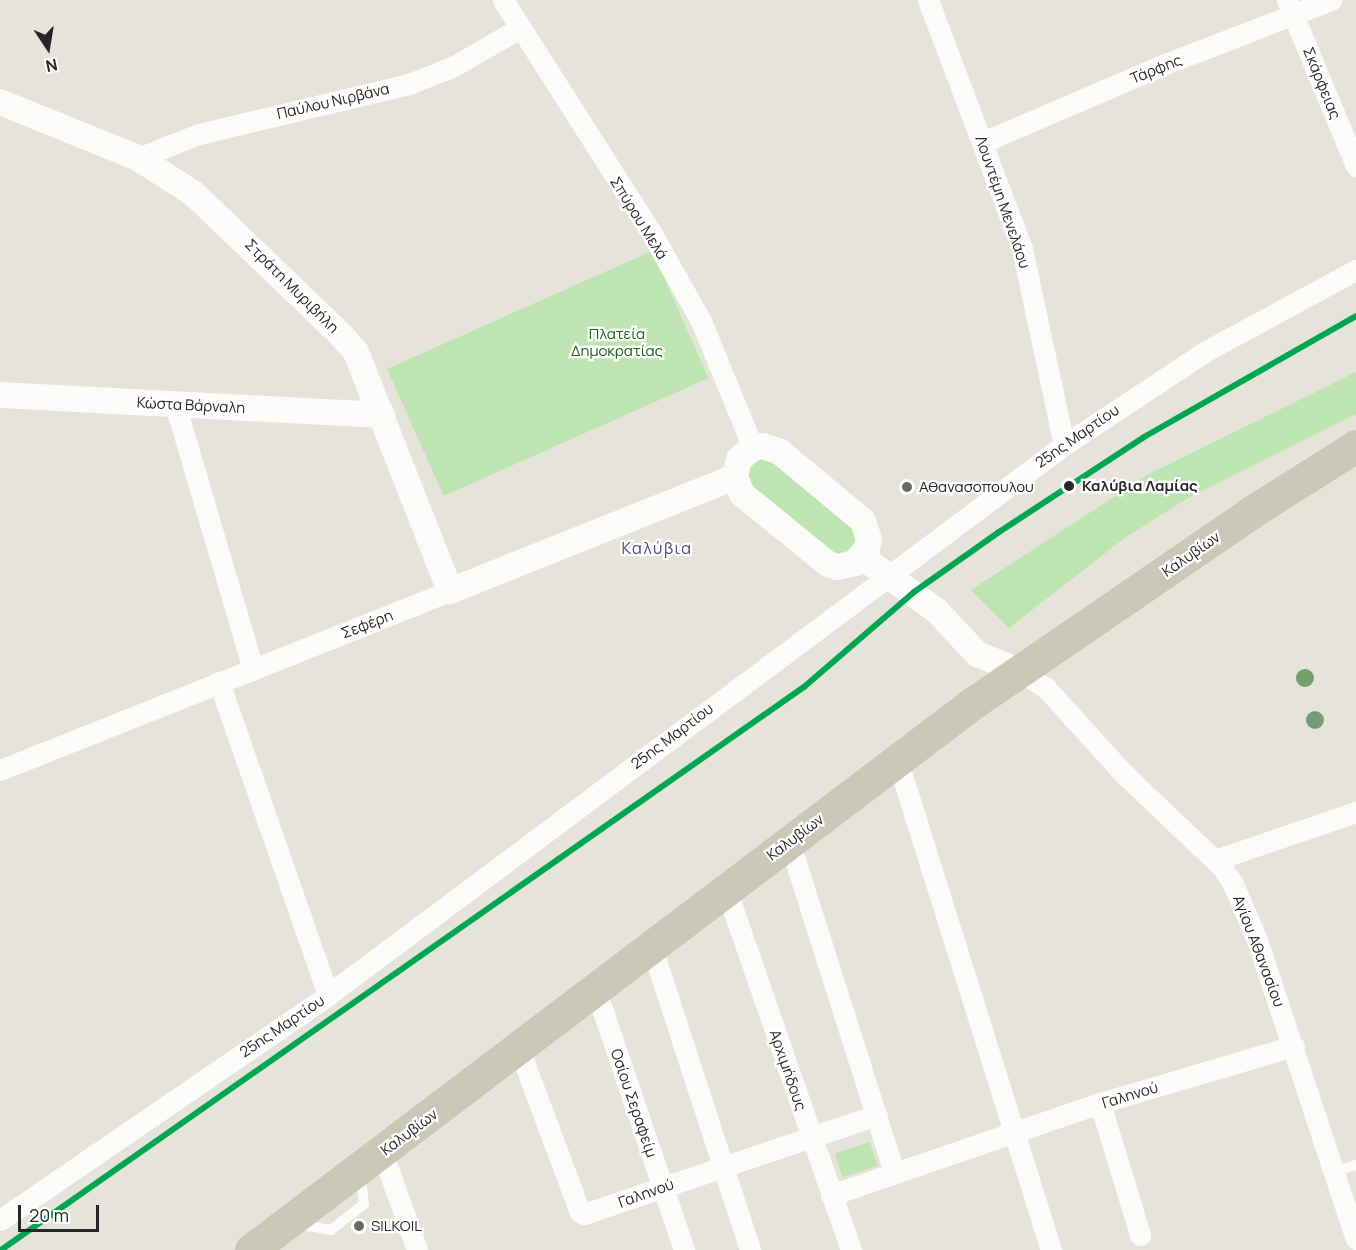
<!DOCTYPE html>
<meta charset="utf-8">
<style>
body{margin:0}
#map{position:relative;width:1356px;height:1250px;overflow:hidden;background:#e6e3db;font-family:Manrope,sans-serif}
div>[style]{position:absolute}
.green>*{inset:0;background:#bee4b2;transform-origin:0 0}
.service>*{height:10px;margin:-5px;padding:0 5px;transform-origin:5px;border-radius:5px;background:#fbfbfa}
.minor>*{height:21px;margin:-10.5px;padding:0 10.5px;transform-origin:10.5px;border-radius:10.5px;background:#fbfbfa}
.tertiary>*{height:26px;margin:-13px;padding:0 13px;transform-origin:13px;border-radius:13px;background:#fbfbfa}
.primary>*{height:33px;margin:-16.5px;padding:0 16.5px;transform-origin:16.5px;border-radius:16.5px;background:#c9c7b6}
.rail-1>*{height:6px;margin:-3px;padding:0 3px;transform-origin:3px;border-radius:3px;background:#00a651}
.trees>*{width:18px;height:18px;margin:-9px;border-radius:50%;background:#759d6f}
.dots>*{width:16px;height:16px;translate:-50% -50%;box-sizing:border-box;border:3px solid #fff;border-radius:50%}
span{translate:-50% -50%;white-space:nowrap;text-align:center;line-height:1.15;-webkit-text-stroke:4.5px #fff;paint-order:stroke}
.street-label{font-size:15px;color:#262626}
.park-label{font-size:15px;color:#186316}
.stop-label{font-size:15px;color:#262626;font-weight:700}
.left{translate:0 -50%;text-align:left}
.poi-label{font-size:15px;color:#262626}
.neighbourhood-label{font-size:16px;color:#464678;letter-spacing:1.5px}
.north{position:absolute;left:18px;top:18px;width:60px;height:60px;-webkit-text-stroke:4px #fff;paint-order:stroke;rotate:168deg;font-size:16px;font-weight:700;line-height:24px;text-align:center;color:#262626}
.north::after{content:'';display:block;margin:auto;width:21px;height:27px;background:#262626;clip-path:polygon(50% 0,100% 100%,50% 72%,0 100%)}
.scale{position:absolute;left:18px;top:1205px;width:81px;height:27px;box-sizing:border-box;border:3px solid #262626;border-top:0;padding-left:8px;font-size:18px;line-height:21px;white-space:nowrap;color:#262626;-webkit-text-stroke:4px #fff;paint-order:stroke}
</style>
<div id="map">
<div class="green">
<div style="left:652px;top:251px;width:139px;height:290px;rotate:66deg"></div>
<div style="clip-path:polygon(1356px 372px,1356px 414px,1188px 498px,1126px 537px,1009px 628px,971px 590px,1149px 474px)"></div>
<div style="clip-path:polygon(764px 453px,857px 523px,862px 542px,839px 561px,749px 493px,746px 463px)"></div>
<div style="left:870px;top:1142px;width:25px;height:37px;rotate:72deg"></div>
</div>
<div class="service">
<div style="left:1334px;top:1172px;width:23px;rotate:-18deg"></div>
<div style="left:297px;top:1224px;width:35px;rotate:10deg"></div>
<div style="left:331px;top:1230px;width:42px;rotate:-38.2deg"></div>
<div style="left:364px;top:1204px;width:31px;rotate:-96deg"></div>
</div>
<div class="minor">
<div style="left:503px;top:0;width:275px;rotate:57.5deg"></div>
<div style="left:651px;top:232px;width:102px;rotate:60.7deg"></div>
<div style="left:701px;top:321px;width:137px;rotate:67.7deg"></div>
<div style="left:928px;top:0;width:266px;rotate:69.3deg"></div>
<div style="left:1022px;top:249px;width:200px;rotate:77.9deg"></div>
<div style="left:1287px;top:0;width:180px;rotate:67.4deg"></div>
<div style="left:983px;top:142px;width:198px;rotate:-23.2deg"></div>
<div style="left:1165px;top:64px;width:178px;rotate:-21.1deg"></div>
<div style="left:138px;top:158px;width:66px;rotate:-21.5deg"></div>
<div style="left:199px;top:134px;width:216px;rotate:-13.4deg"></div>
<div style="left:409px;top:84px;width:48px;rotate:-21.8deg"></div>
<div style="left:454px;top:66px;width:76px;rotate:-29.9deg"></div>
<div style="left:175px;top:404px;width:276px;rotate:73.6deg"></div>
<div style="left:1019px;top:671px;width:32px;rotate:32deg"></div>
<div style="left:1046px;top:688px;width:118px;rotate:47.8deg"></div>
<div style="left:1125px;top:775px;width:132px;rotate:43.5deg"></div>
<div style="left:1221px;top:866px;width:22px;rotate:56deg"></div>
<div style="left:1233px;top:884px;width:61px;rotate:66.8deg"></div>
<div style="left:1257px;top:940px;width:315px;rotate:71.7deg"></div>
<div style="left:219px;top:682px;width:331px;rotate:70.8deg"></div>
<div style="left:897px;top:759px;width:515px;rotate:72.59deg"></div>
<div style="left:0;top:770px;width:484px;rotate:-21.7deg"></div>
<div style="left:789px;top:841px;width:347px;rotate:72.4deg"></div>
<div style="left:1215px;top:860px;width:149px;rotate:-18.8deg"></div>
<div style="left:726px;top:889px;width:382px;rotate:70.9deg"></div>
<div style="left:652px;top:948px;width:318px;rotate:72deg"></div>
<div style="left:596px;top:991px;width:274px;rotate:71.2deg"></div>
<div style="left:519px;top:1049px;width:174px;rotate:69.5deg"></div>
<div style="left:580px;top:1212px;width:4px;rotate:27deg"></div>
<div style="left:584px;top:1214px;width:309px;rotate:-18.7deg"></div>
<div style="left:1100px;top:1103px;width:138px;rotate:73.1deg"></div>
<div style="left:382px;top:1152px;width:104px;rotate:70.3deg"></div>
<div style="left:831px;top:1195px;width:284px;rotate:-18.9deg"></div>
<div style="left:1100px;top:1103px;width:202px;rotate:-16.4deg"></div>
<div style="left:0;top:1220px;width:398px;rotate:-34.4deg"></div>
<div style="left:328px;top:995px;width:919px;rotate:-36.77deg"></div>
<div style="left:1064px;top:445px;width:170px;rotate:-33.5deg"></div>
<div style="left:1206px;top:351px;width:170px;rotate:-28.4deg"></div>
</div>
<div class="tertiary">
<div style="left:0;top:102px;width:149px;rotate:22.1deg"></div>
<div style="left:138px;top:158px;width:65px;rotate:32.5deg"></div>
<div style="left:193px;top:193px;width:202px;rotate:43.8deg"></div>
<div style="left:339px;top:333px;width:25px;rotate:48deg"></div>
<div style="left:356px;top:352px;width:257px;rotate:68.5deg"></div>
<div style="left:450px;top:591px;width:307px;rotate:-21.8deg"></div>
<div style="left:0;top:395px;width:383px;rotate:3deg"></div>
<div style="left:763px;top:446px;width:18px;rotate:19deg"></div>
<div style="left:780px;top:452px;width:108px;rotate:39.7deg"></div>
<div style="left:863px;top:521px;width:19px;rotate:72deg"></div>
<div style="left:869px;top:539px;width:9px;rotate:103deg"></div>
<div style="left:867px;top:548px;width:19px;rotate:129deg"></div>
<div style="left:855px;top:563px;width:18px;rotate:167deg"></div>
<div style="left:837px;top:567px;width:9px;rotate:-162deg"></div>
<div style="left:828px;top:564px;width:111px;rotate:-140.9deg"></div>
<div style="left:742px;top:494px;width:18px;rotate:-112deg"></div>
<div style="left:735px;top:477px;width:18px;rotate:-77deg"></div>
<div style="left:739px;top:459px;width:18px;rotate:-38deg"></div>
<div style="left:753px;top:448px;width:10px;rotate:-11deg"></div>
<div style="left:862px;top:557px;width:92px;rotate:35.8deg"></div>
<div style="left:937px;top:611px;width:59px;rotate:47.1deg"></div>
<div style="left:977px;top:654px;width:45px;rotate:22deg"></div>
</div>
<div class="primary">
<div style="left:251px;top:1250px;width:906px;rotate:-37.15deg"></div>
<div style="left:973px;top:703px;width:336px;rotate:-34.4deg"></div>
<div style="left:1250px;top:513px;width:125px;rotate:-32.3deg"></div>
</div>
<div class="rail-1">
<div style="left:1px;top:1250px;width:981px;rotate:-35.04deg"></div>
<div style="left:804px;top:687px;width:145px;rotate:-40.8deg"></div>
<div style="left:914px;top:592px;width:104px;rotate:-35.2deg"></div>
<div style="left:999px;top:532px;width:173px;rotate:-33.2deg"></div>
<div style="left:1144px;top:437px;width:244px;rotate:-29.7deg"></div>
</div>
<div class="trees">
<div style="left:1305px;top:678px"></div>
<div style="left:1315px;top:720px"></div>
</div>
<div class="dots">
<div style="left:1069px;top:486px;background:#262626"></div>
<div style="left:907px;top:487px;background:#696865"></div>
<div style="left:359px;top:1226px;background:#696865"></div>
</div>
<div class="street-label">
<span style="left:1156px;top:69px;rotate:-22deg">Τάρφης</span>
<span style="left:1322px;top:83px;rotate:68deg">Σκάρφειας</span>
<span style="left:333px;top:101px;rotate:-13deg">Παύλου Νιρβάνα</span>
<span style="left:1003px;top:202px;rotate:71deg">Λουντέμη Μενελάου</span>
<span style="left:639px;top:218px;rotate:58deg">Σπύρου Μελά</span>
<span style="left:292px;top:286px;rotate:45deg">Στράτη Μυριβήλη</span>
<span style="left:191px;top:405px;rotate:3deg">Κώστα Βάρναλη</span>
<span style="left:1077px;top:436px;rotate:-35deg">25ης Μαρτίου</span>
<span style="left:1191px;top:554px;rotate:-35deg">Καλυβίων</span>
<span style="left:367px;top:624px;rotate:-21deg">Σεφέρη</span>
<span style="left:672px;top:736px;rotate:-37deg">25ης Μαρτίου</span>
<span style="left:795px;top:837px;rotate:-37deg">Καλυβίων</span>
<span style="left:1259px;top:951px;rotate:69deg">Αγίου Αθανασίου</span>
<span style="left:282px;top:1026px;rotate:-34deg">25ης Μαρτίου</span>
<span style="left:788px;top:1070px;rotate:71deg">Αρχιμήδους</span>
<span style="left:1130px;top:1095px;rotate:-17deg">Γαληνού</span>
<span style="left:634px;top:1103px;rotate:71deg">Οσίου Σεραφείμ</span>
<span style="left:409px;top:1132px;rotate:-37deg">Καλυβίων</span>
<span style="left:646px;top:1193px;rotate:-20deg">Γαληνού</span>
</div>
<div class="park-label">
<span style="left:617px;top:342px">Πλατεία<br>Δημοκρατίας</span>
</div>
<div class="stop-label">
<span class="left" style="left:1082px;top:486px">Καλύβια Λαμίας</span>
</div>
<div class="poi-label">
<span class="left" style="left:919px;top:487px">Αθανασοπουλου</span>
<span class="left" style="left:371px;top:1226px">SILKOIL</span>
</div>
<div class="neighbourhood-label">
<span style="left:657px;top:548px">Καλύβια</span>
</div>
<div class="north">N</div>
<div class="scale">20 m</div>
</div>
